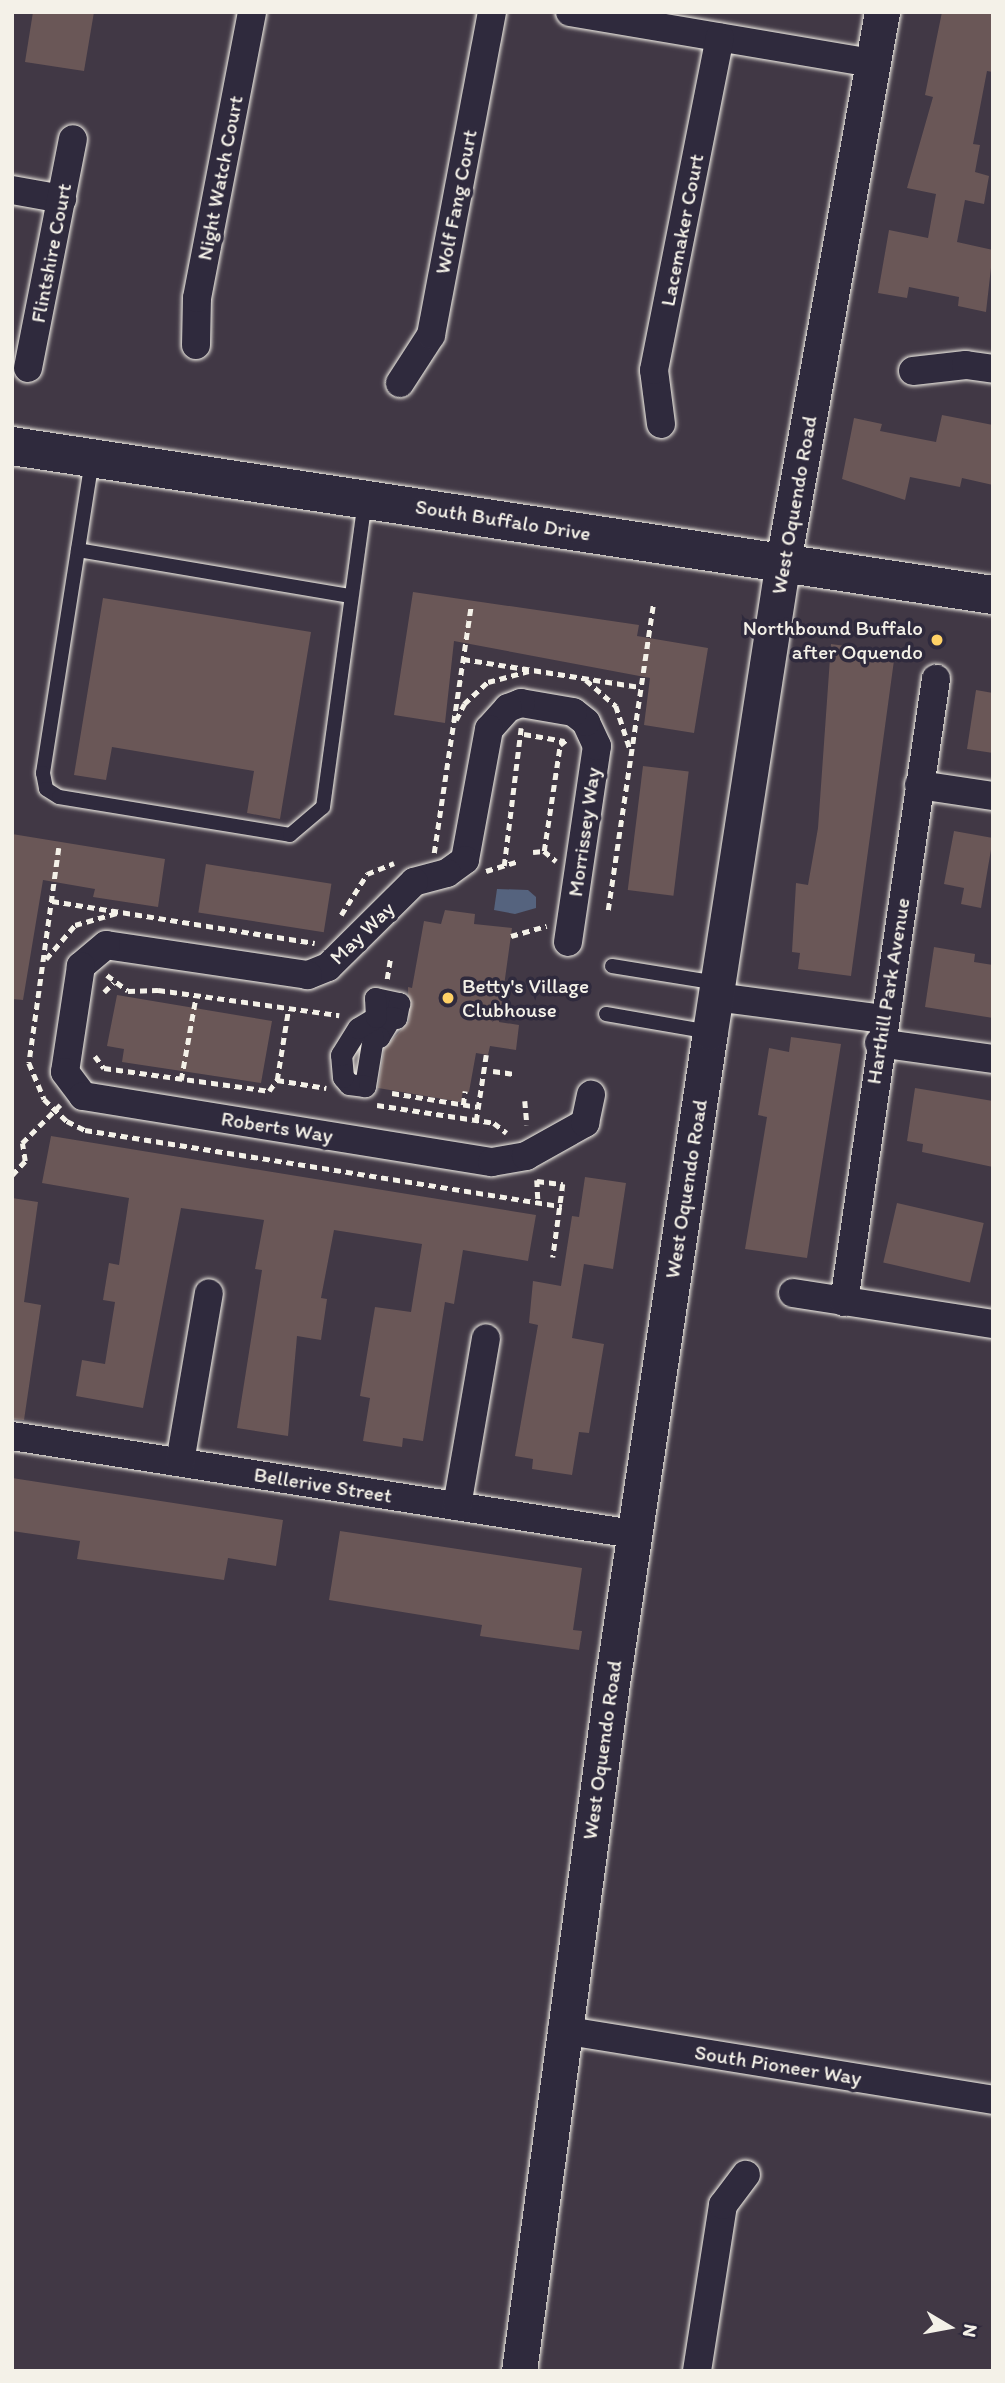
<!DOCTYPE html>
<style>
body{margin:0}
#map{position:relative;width:1005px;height:2383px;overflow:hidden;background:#413845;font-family:Itim,sans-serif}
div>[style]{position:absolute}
.water>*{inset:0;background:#55637e}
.building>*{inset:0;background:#6a5757;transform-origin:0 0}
.path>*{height:4.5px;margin-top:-2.25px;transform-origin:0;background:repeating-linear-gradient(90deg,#f4f1e8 0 7px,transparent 0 12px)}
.roads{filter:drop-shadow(0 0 2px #f4f1e8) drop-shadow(0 0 2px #f4f1e8)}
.service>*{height:14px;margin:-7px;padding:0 7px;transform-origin:7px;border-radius:7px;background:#2f2a3d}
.pedestrian>*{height:21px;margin:-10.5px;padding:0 10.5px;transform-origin:10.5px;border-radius:10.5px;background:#2f2a3d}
.minor>*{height:28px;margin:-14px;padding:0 14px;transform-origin:14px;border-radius:14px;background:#2f2a3d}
.tertiary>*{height:35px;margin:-17.5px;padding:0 17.5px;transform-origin:17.5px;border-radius:17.5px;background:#2f2a3d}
.secondary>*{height:38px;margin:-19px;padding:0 19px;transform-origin:19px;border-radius:19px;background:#2f2a3d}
.dots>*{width:19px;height:19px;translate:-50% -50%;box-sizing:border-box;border:4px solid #2f2a3d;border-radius:50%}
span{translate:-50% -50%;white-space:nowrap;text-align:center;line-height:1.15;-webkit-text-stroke:7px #2f2a3d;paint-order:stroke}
.street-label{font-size:21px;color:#f4f1e8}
.poi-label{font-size:21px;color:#f4f1e8}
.right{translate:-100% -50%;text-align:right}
.left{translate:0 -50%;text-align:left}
.frame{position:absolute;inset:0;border:14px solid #f4f1e8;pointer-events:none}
.north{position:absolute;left:914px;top:2292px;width:70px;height:70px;-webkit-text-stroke:5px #2f2a3d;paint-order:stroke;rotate:100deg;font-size:19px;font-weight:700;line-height:28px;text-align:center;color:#f4f1e8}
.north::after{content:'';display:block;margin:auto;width:24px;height:32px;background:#f4f1e8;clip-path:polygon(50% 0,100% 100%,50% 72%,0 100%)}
</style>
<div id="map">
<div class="water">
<div style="clip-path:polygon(497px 889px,528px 890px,536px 897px,536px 908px,515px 914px,494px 910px)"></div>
</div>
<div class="building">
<div style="clip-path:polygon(33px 12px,94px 12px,84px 71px,25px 62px)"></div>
<div style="clip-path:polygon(942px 12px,993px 12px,993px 72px,987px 71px,973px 144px,980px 145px,975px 172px,989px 176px,984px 204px,965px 200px,957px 242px,993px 250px,986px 312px,958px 306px,959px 297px,909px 287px,907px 298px,878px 293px,889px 230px,928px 238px,936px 194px,907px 188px,933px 97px,925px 95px)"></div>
<div style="clip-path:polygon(942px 415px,993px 425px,993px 485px,962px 478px,960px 487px,910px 477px,905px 500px,842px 479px,854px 418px,882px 424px,880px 431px,936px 442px)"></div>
<div style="clip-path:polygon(413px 592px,639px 625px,637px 636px,708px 648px,694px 733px,644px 725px,650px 678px,454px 641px,445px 723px,394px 715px)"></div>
<div style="clip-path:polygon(103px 598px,311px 632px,280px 819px,247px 813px,254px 771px,112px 747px,106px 780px,74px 775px)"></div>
<div style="clip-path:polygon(831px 644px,895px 653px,851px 976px,798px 969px,800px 953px,792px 952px,796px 883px,808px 885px,818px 828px)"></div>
<div style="clip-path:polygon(976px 690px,993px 693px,993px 753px,967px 749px)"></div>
<div style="left:643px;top:766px;width:46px;height:125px;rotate:7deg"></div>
<div style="clip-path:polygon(954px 831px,993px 838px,981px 908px,961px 904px,964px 888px,944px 884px)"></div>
<div style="clip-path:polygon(12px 834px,165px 859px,158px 907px,93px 897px,95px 889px,43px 880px,23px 1000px,12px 999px)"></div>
<div style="left:206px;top:864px;width:127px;height:49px;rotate:9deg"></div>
<div style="clip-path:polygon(445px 910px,475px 914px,474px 924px,512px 928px,499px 1022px,519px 1025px,516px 1050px,490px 1046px,488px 1055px,476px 1053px,469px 1092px,463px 1091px,461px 1102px,378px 1088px,384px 1049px,409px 1021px,408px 987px,412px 988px,424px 921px,441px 924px)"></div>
<div style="clip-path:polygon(934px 947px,975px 954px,974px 962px,993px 965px,993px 1018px,925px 1007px)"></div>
<div style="clip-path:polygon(117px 995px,272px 1021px,261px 1083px,122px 1062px,124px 1049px,107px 1046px)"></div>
<div style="clip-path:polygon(791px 1037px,841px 1044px,807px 1258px,745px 1249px,767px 1117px,758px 1115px,769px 1048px,789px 1052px)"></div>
<div style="clip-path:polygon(915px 1088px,993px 1101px,993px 1167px,922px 1152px,923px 1144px,907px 1141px)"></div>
<div style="clip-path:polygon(51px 1136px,536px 1215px,528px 1261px,463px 1250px,454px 1304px,445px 1302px,423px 1441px,403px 1438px,402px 1447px,363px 1441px,370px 1398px,360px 1396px,375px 1307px,411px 1312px,422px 1244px,334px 1230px,321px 1298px,327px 1299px,321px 1340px,297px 1336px,288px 1436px,237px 1428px,262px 1270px,255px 1269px,264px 1220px,181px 1208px,143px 1408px,76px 1396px,82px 1360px,105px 1364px,115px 1302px,103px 1300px,109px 1263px,119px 1265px,129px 1198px,42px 1183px)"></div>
<div style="clip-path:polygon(585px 1177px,626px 1183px,613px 1269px,584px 1264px,572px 1338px,604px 1344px,589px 1433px,579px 1432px,572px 1475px,532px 1469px,533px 1459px,515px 1456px,538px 1325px,529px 1323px,533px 1281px,561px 1286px,572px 1216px,579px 1217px)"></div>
<div style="clip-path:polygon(12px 1198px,38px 1202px,24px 1302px,41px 1305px,24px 1420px,12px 1419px)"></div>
<div style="left:897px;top:1203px;width:89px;height:61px;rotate:13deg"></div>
<div style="clip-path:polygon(12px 1478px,283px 1520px,276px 1566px,228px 1558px,224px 1580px,77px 1559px,80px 1541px,12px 1531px)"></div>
<div style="clip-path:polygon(340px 1531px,582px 1568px,573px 1630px,582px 1631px,579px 1650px,480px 1636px,482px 1625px,329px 1600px)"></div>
</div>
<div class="path">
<div style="left:463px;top:659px;width:179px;rotate:9deg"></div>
<div style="left:586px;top:680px;width:40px;rotate:41deg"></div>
<div style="left:616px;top:706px;width:45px;rotate:72deg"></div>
<div style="left:456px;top:720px;width:18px;rotate:-63deg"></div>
<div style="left:464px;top:704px;width:33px;rotate:-43deg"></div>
<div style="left:488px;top:682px;width:42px;rotate:-15deg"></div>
<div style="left:524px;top:734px;width:41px;rotate:9.9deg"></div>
<div style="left:59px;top:848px;width:217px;rotate:97.9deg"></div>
<div style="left:29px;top:1063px;width:39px;rotate:67deg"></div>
<div style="left:44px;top:1099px;width:32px;rotate:44deg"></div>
<div style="left:67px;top:1121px;width:20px;rotate:27deg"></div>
<div style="left:85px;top:1130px;width:483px;rotate:9.1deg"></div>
<div style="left:544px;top:851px;width:107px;rotate:-81.4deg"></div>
<div style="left:560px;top:745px;width:8px;rotate:-40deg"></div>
<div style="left:533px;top:852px;width:11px;rotate:-5deg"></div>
<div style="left:544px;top:851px;width:16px;rotate:40deg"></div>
<div style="left:434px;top:853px;width:251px;rotate:-81.5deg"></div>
<div style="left:504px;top:866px;width:139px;rotate:-83deg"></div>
<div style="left:486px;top:871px;width:34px;rotate:-17deg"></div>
<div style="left:52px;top:901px;width:266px;rotate:9.1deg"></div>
<div style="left:608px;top:910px;width:309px;rotate:-81.6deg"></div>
<div style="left:341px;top:915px;width:49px;rotate:-57.6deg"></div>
<div style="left:367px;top:874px;width:29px;rotate:-22deg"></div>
<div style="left:511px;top:936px;width:37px;rotate:-16deg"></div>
<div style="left:46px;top:959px;width:45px;rotate:-49.5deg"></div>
<div style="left:75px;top:925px;width:44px;rotate:-15.9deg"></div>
<div style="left:107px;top:975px;width:26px;rotate:37deg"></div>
<div style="left:128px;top:991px;width:30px;rotate:-2deg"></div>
<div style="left:158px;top:990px;width:183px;rotate:7.9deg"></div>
<div style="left:387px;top:979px;width:20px;rotate:-81deg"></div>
<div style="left:104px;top:992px;width:13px;rotate:-45deg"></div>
<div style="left:95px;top:1056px;width:15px;rotate:53deg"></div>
<div style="left:104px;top:1068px;width:167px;rotate:7.9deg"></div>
<div style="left:269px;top:1091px;width:14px;rotate:-54deg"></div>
<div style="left:277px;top:1080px;width:70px;rotate:-80.9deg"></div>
<div style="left:493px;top:1071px;width:21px;rotate:8deg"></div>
<div style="left:181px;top:1080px;width:85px;rotate:-79.9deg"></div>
<div style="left:277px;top:1080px;width:50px;rotate:9.3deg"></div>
<div style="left:392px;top:1093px;width:87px;rotate:9.2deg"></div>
<div style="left:525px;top:1101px;width:24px;rotate:85deg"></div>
<div style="left:377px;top:1105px;width:118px;rotate:8.7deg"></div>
<div style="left:494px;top:1123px;width:16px;rotate:38deg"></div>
<div style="left:463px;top:1105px;width:14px;rotate:-82deg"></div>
<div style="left:476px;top:1121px;width:67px;rotate:-81.4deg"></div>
<div style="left:12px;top:1175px;width:19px;rotate:-47deg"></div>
<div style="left:25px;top:1161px;width:18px;rotate:-99deg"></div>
<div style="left:22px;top:1143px;width:54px;rotate:-45deg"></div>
<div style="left:537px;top:1180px;width:22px;rotate:87deg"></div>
<div style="left:537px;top:1181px;width:26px;rotate:7deg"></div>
<div style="left:563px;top:1184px;width:74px;rotate:97.8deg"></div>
</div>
<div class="roads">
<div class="service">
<div style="left:92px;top:460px;width:317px;rotate:98.9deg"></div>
<div style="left:43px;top:773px;width:16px;rotate:79deg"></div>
<div style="left:46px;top:789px;width:15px;rotate:32deg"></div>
<div style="left:59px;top:797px;width:234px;rotate:9.3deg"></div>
<div style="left:290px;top:835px;width:43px;rotate:-40.3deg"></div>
<div style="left:323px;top:807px;width:309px;rotate:-82.2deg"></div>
<div style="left:78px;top:550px;width:277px;rotate:9.6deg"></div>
<div style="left:612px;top:966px;width:106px;rotate:9.2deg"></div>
<div style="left:606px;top:1014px;width:106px;rotate:9.8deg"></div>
</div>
<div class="pedestrian">
<div style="left:375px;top:998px;width:25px;rotate:12deg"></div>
<div style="left:399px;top:1003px;width:15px;rotate:101deg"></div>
<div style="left:396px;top:1018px;width:5px;rotate:-169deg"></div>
<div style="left:391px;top:1017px;width:23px;rotate:121deg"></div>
<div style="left:379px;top:1037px;width:6px;rotate:180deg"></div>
<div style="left:373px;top:1037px;width:50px;rotate:99.3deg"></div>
<div style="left:365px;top:1086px;width:16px;rotate:-173deg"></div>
<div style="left:349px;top:1084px;width:9px;rotate:-131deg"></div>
<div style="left:343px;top:1077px;width:22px;rotate:-95deg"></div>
<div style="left:341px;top:1055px;width:32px;rotate:-58deg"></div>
<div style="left:358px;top:1028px;width:21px;rotate:-31deg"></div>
<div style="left:376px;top:1017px;width:19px;rotate:-93deg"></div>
</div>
<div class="minor">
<div style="left:570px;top:12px;width:307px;rotate:9.6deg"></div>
<div style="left:12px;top:190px;width:51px;rotate:10.2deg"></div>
<div style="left:196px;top:345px;width:47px;rotate:-88.8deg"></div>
<div style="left:197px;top:298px;width:291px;rotate:-79.1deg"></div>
<div style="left:28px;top:368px;width:233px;rotate:-78.9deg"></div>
<div style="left:913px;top:371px;width:53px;rotate:-6.5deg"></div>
<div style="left:966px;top:365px;width:27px;rotate:8deg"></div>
<div style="left:400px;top:383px;width:57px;rotate:-57.1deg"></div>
<div style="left:431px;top:335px;width:329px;rotate:-79.3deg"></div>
<div style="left:661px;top:424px;width:54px;rotate:-97.4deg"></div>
<div style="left:654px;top:370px;width:339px;rotate:-78.8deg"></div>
<div style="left:919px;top:785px;width:75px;rotate:8.5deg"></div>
<div style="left:568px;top:942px;width:198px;rotate:-81.6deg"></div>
<div style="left:597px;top:746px;width:26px;rotate:-115deg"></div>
<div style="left:586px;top:722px;width:16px;rotate:-142deg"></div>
<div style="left:573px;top:712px;width:53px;rotate:-170.2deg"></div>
<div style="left:521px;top:703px;width:14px;rotate:159deg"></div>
<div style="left:508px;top:708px;width:28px;rotate:132deg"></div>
<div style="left:489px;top:729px;width:133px;rotate:100.4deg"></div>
<div style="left:465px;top:860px;width:22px;rotate:144deg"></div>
<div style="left:447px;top:873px;width:34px;rotate:165deg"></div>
<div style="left:414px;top:882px;width:121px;rotate:135.3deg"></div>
<div style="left:328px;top:967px;width:22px;rotate:158deg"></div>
<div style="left:308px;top:975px;width:204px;rotate:-171.6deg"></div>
<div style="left:106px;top:945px;width:33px;rotate:140deg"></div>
<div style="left:81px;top:966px;width:107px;rotate:98.6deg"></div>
<div style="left:65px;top:1072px;width:30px;rotate:53deg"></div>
<div style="left:83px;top:1096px;width:414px;rotate:9.2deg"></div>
<div style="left:492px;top:1162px;width:35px;rotate:-10deg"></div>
<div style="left:526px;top:1156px;width:68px;rotate:-29.2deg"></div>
<div style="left:585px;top:1123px;width:29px;rotate:-78deg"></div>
<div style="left:716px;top:997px;width:168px;rotate:7.5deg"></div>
<div style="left:879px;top:1043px;width:115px;rotate:8deg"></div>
<div style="left:793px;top:1293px;width:202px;rotate:8.8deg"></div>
<div style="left:844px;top:1302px;width:630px;rotate:-81.6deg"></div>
<div style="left:12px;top:1436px;width:629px;rotate:8.97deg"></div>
<div style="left:180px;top:1462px;width:171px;rotate:-80.3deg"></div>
<div style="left:457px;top:1506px;width:170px;rotate:-80.2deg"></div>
<div style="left:562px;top:2030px;width:437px;rotate:9.2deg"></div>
<div style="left:697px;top:2371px;width:168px;rotate:-81.1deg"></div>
<div style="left:723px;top:2205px;width:38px;rotate:-53deg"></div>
</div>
<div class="tertiary">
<div style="left:519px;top:2371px;width:694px;rotate:-82.3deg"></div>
<div style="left:612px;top:1683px;width:658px;rotate:-81.44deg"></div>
<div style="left:710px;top:1032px;width:476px;rotate:-81.2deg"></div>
<div style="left:783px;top:562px;width:559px;rotate:-79.8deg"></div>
</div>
<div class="secondary">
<div style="left:12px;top:446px;width:992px;rotate:8.64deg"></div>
</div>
</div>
<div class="dots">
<div style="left:937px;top:640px;background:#ffd166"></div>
<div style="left:448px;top:998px;background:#ffd166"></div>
</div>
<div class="street-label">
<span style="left:220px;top:178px;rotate:-79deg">Night Watch Court</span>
<span style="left:456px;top:202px;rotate:-79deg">Wolf Fang Court</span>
<span style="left:682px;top:230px;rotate:-79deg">Lacemaker Court</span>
<span style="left:51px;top:253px;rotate:-79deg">Flintshire Court</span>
<span style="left:794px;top:505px;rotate:-80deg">West Oquendo Road</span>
<span style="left:503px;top:520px;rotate:9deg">South Buffalo Drive</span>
<span style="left:584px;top:832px;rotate:-82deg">Morrissey Way</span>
<span style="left:362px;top:933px;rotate:-44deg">May Way</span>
<span style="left:888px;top:991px;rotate:-81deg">Harthill Park Avenue</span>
<span style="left:277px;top:1127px;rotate:9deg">Roberts Way</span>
<span style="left:686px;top:1189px;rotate:-81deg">West Oquendo Road</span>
<span style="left:323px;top:1485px;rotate:9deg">Bellerive Street</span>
<span style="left:602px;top:1750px;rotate:-82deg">West Oquendo Road</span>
<span style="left:778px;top:2065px;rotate:9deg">South Pioneer Way</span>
</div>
<div class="poi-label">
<span class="right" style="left:923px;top:640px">Northbound Buffalo<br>after Oquendo</span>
<span class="left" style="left:462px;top:998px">Betty's Village<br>Clubhouse</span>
</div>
<div class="frame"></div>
<div class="north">N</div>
</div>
